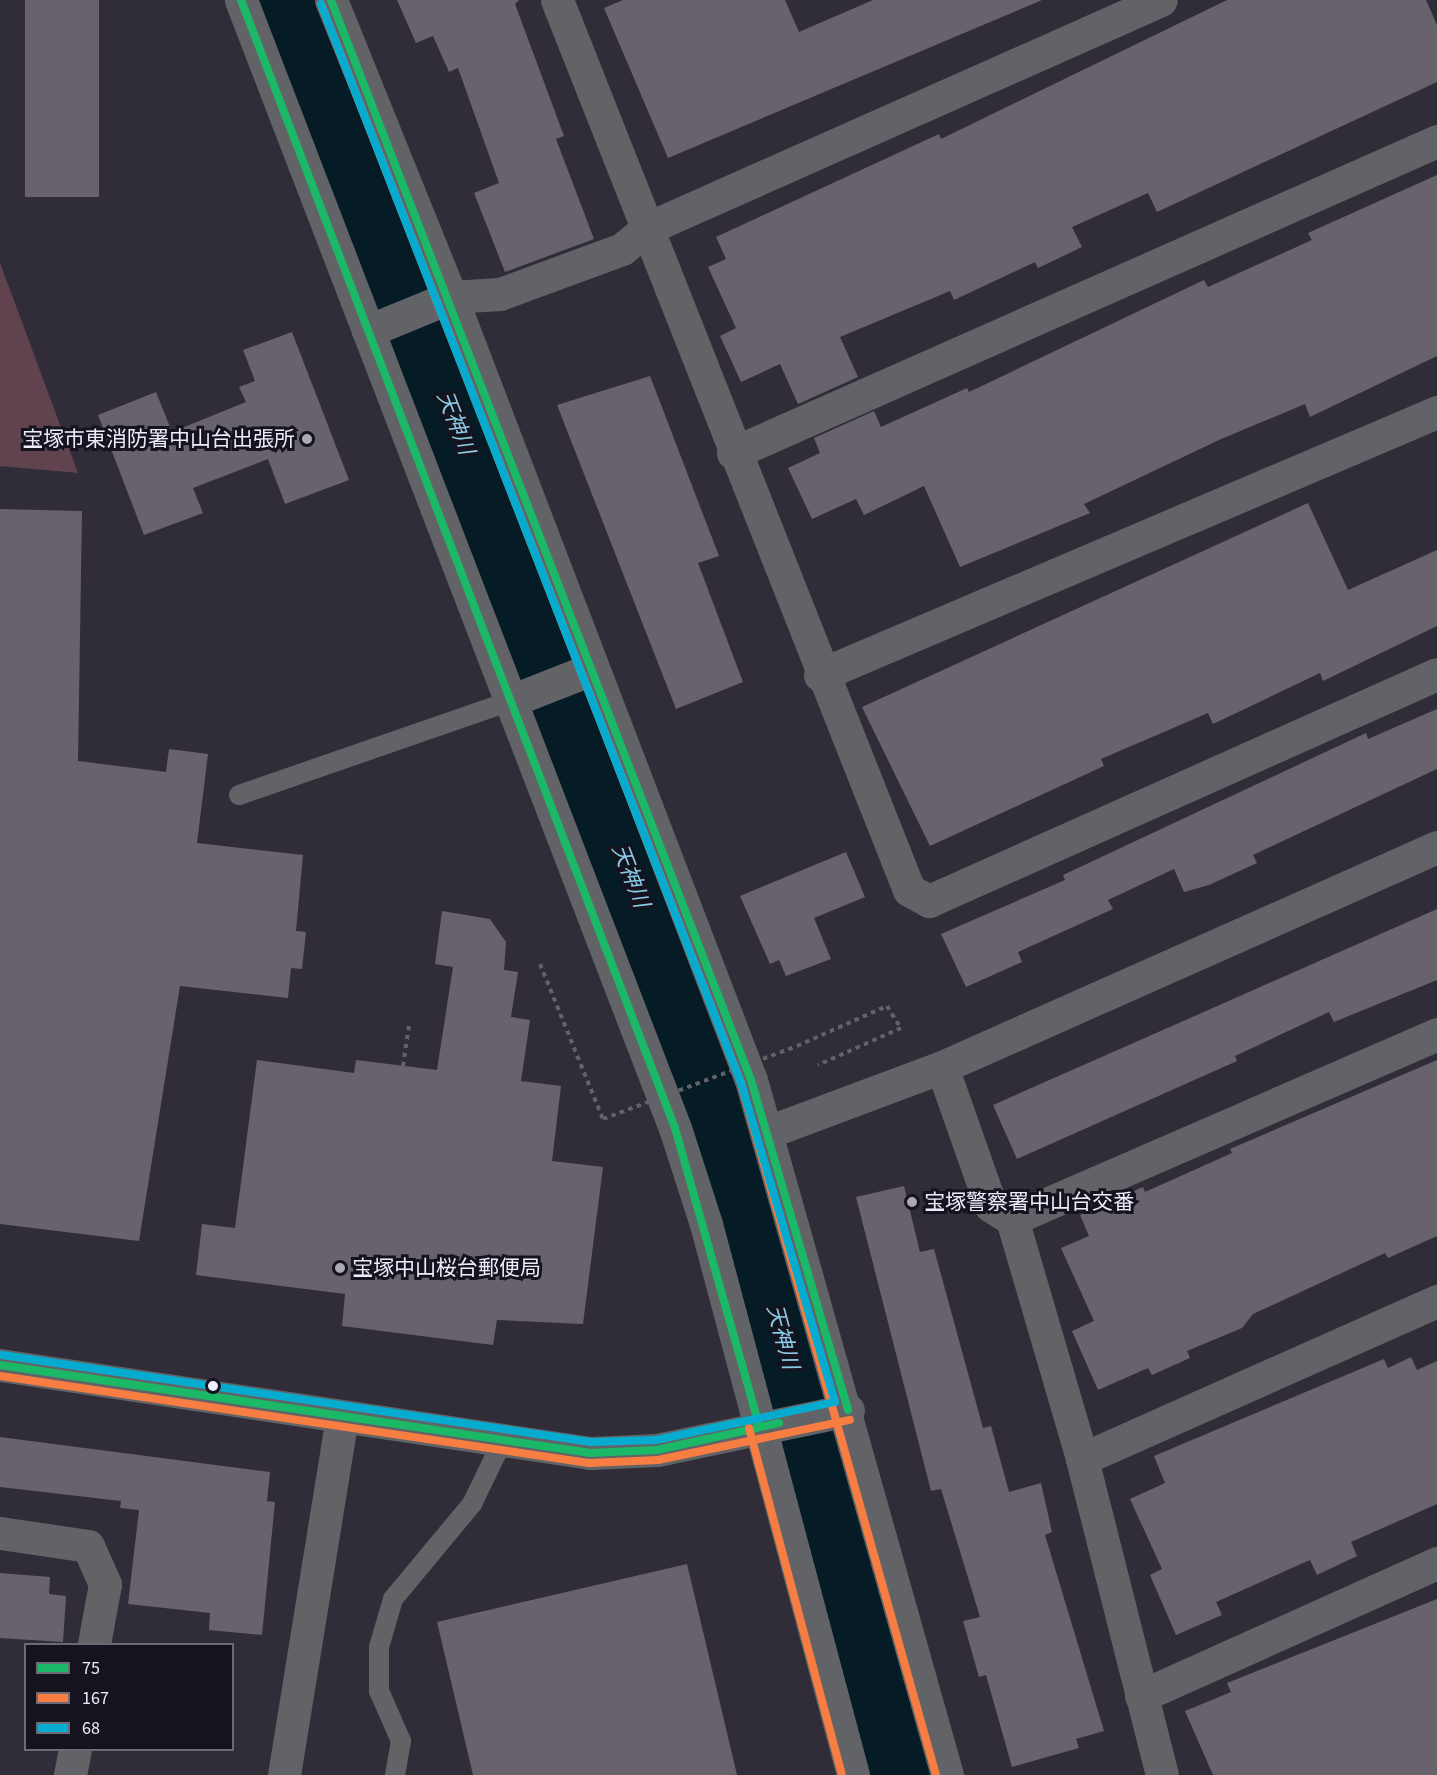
<!DOCTYPE html>
<meta charset="utf-8">
<style>
body{margin:0}
#map{position:relative;width:1437px;height:1775px;overflow:hidden;background:#302d39;font-family:"Source Sans 3","Noto Sans JP",sans-serif}
div>[style]{position:absolute}
.forest>*{inset:0;background:#60434e}
.river>*{height:84px;margin:-42px;padding:0 42px;transform-origin:42px;border-radius:42px;background:#051b25}
.building>*{inset:0;background:#68626c;transform-origin:0 0}
.path>*{height:4px;margin-top:-2px;transform-origin:0;background:repeating-linear-gradient(90deg,#626369 0 4.5px,transparent 0 9px)}
.service>*{height:20px;margin:-10px;padding:0 10px;transform-origin:10px;border-radius:10px;background:#616367}
.minor>*{height:33px;margin:-16.5px;padding:0 16.5px;transform-origin:16.5px;border-radius:16.5px;background:#616367}
.tertiary>*{height:33px;margin:-16.5px;padding:0 16.5px;transform-origin:16.5px;border-radius:16.5px;background:#616367}
.path-bridge>*{height:4px;margin-top:-2px;transform-origin:0;background:repeating-linear-gradient(90deg,#626369 0 4.5px,transparent 0 9px)}
.bus-1>*{height:8px;margin:-4px;padding:0 4px;transform-origin:4px;border-radius:4px;background:#1ab867}
.bus-2>*{height:8px;margin:-4px;padding:0 4px;transform-origin:4px;border-radius:4px;background:#f77d43}
.bus-3>*{height:8px;margin:-4px;padding:0 4px;transform-origin:4px;border-radius:4px;background:#06acd0}
.dots>*{width:16px;height:16px;translate:-50% -50%;box-sizing:border-box;border:3px solid #15131d;border-radius:50%}
span{translate:-50% -50%;white-space:nowrap;text-align:center;line-height:1.15;-webkit-text-stroke:6px #15131d;paint-order:stroke}
.poi-label{font-size:21px;color:#eeecfb}
.right{translate:-100% -50%;text-align:right}
.left{translate:0 -50%;text-align:left}
.water-label{font-size:22px;color:#89cae6;font-style:italic}
.legend{position:absolute;left:24px;top:1643px;width:210px;height:108px;box-sizing:border-box;background:#15131d;border:2px solid #6c6a76;margin:0;padding:8px 10px;list-style:none;font-size:18px;color:#eeecfb}
.legend li{display:flex;align-items:center;gap:12px;height:30px}
.legend b{width:30px;border:2px solid #6c6a76}
</style>
<div id="map">
<div class="forest">
<div style="clip-path:polygon(0 263px,78px 473px,0 466px)"></div>
</div>
<div class="river">
<div style="left:291px;top:0;width:1189px;rotate:68.81deg"></div>
<div style="left:721px;top:1109px;width:690px;rotate:74.96deg"></div>
</div>
<div class="building">
<div style="left:25px;top:0;width:74px;height:197px"></div>
<div style="clip-path:polygon(397px 0,519px 0,515px 4px,564px 136px,556px 139px,594px 239px,505px 272px,474px 193px,499px 183px,458px 68px,449px 72px,433px 36px,416px 43px)"></div>
<div style="clip-path:polygon(623px 0,785px 0,799px 32px,873px 0,1042px 0,668px 158px,604px 8px)"></div>
<div style="clip-path:polygon(1227px 0,1426px 0,1437px 25px,1437px 82px,1157px 212px,1148px 193px,1072px 227px,1082px 247px,1038px 268px,1035px 262px,954px 300px,950px 291px,840px 337px,858px 377px,798px 404px,780px 364px,741px 382px,720px 336px,736px 328px,708px 267px,726px 259px,716px 237px,939px 134px,941px 139px)"></div>
<div style="clip-path:polygon(1437px 175px,1437px 356px,1310px 417px,1305px 404px,1219px 440px,1084px 504px,1090px 513px,960px 567px,924px 486px,864px 515px,856px 499px,812px 519px,788px 468px,820px 453px,814px 438px,874px 411px,881px 427px,967px 388px,969px 392px,1204px 280px,1208px 287px,1312px 240px,1308px 233px)"></div>
<div style="clip-path:polygon(292px 332px,349px 480px,285px 504px,268px 459px,193px 488px,203px 513px,144px 535px,98px 415px,156px 392px,172px 432px,246px 402px,239px 387px,255px 381px,243px 350px)"></div>
<div style="clip-path:polygon(650px 376px,719px 556px,698px 563px,743px 682px,676px 709px,557px 405px)"></div>
<div style="clip-path:polygon(1308px 503px,1348px 590px,1437px 550px,1437px 626px,1323px 681px,1320px 673px,1213px 724px,1208px 713px,1101px 759px,1104px 766px,930px 846px,862px 707px)"></div>
<div style="clip-path:polygon(0 509px,82px 511px,78px 761px,166px 772px,169px 749px,208px 754px,197px 843px,303px 855px,296px 931px,306px 932px,302px 969px,291px 968px,288px 998px,180px 986px,139px 1241px,0 1224px)"></div>
<div style="clip-path:polygon(1437px 709px,1437px 769px,1253px 855px,1257px 863px,1209px 885px,1184px 892px,1174px 869px,1108px 900px,1113px 909px,1018px 952px,1022px 962px,966px 987px,941px 934px,1065px 880px,1063px 875px,1366px 733px,1368px 739px)"></div>
<div style="clip-path:polygon(846px 852px,865px 897px,814px 918px,831px 959px,786px 976px,779px 960px,770px 964px,740px 896px)"></div>
<div style="clip-path:polygon(1437px 909px,1437px 980px,1334px 1022px,1329px 1012px,1235px 1056px,1237px 1061px,1017px 1159px,993px 1105px)"></div>
<div style="clip-path:polygon(442px 911px,490px 919px,506px 942px,504px 970px,518px 972px,511px 1017px,530px 1020px,521px 1081px,561px 1086px,552px 1161px,603px 1167px,583px 1324px,497px 1320px,493px 1345px,342px 1326px,345px 1294px,196px 1275px,202px 1224px,235px 1228px,257px 1060px,354px 1073px,356px 1060px,437px 1070px,453px 967px,435px 964px)"></div>
<div style="clip-path:polygon(1437px 1060px,1437px 1236px,1388px 1258px,1385px 1253px,1253px 1314px,1242px 1328px,1187px 1351px,1190px 1358px,1152px 1375px,1148px 1368px,1098px 1390px,1072px 1331px,1094px 1321px,1061px 1248px,1089px 1236px,1080px 1215px,1143px 1187px,1145px 1192px,1232px 1153px,1230px 1149px)"></div>
<div style="clip-path:polygon(904px 1186px,920px 1252px,934px 1249px,983px 1428px,991px 1426px,1009px 1492px,1041px 1483px,1052px 1532px,1045px 1535px,1104px 1731px,1076px 1739px,1079px 1748px,1012px 1767px,986px 1675px,979px 1677px,963px 1621px,980px 1617px,941px 1489px,931px 1491px,856px 1197px)"></div>
<div style="clip-path:polygon(1411px 1357px,1417px 1370px,1437px 1361px,1437px 1504px,1351px 1542px,1357px 1556px,1317px 1575px,1310px 1560px,1216px 1602px,1222px 1615px,1176px 1635px,1150px 1575px,1162px 1569px,1130px 1499px,1165px 1483px,1154px 1456px,1384px 1359px,1388px 1368px)"></div>
<div style="clip-path:polygon(0 1437px,270px 1472px,267px 1501px,275px 1502px,262px 1635px,209px 1630px,210px 1613px,128px 1604px,139px 1510px,120px 1508px,121px 1501px,0 1487px)"></div>
<div style="clip-path:polygon(687px 1564px,737px 1775px,473px 1775px,437px 1622px)"></div>
<div style="clip-path:polygon(0 1573px,50px 1577px,49px 1594px,66px 1596px,63px 1642px,0 1638px)"></div>
<div style="clip-path:polygon(1437px 1599px,1437px 1775px,1213px 1775px,1185px 1711px,1231px 1692px,1227px 1683px)"></div>
</div>
<div class="path">
<div style="left:540px;top:964px;width:167px;rotate:67.9deg"></div>
<div style="left:797px;top:1046px;width:98px;rotate:-24deg"></div>
<div style="left:887px;top:1006px;width:26px;rotate:58deg"></div>
<div style="left:901px;top:1028px;width:91px;rotate:156deg"></div>
<div style="left:403px;top:1066px;width:41px;rotate:-81.7deg"></div>
</div>
<div class="service">
<div style="left:239px;top:795px;width:290px;rotate:-19.1deg"></div>
<div style="left:395px;top:1775px;width:35px;rotate:-80deg"></div>
<div style="left:401px;top:1741px;width:55px;rotate:-113.7deg"></div>
<div style="left:379px;top:1691px;width:44px;rotate:-90deg"></div>
<div style="left:379px;top:1647px;width:50px;rotate:-73.7deg"></div>
<div style="left:393px;top:1599px;width:124px;rotate:-50.3deg"></div>
<div style="left:472px;top:1504px;width:69px;rotate:-64.2deg"></div>
</div>
<div class="minor">
<div style="left:557px;top:0;width:957px;rotate:68.42deg"></div>
<div style="left:909px;top:890px;width:23px;rotate:29deg"></div>
<div style="left:929px;top:901px;width:556px;rotate:-24.08deg"></div>
<div style="left:368px;top:331px;width:90px;rotate:-22.3deg"></div>
<div style="left:451px;top:297px;width:49px;rotate:-3.5deg"></div>
<div style="left:500px;top:294px;width:130px;rotate:-20.2deg"></div>
<div style="left:622px;top:249px;width:33px;rotate:-39deg"></div>
<div style="left:648px;top:228px;width:561px;rotate:-23.96deg"></div>
<div style="left:733px;top:453px;width:770px;rotate:-23.9deg"></div>
<div style="left:820px;top:675px;width:671px;rotate:-23.09deg"></div>
<div style="left:513px;top:700px;width:85px;rotate:-21.4deg"></div>
<div style="left:942px;top:1067px;width:147px;rotate:70.6deg"></div>
<div style="left:991px;top:1206px;width:25px;rotate:32deg"></div>
<div style="left:1012px;top:1219px;width:250px;rotate:73.7deg"></div>
<div style="left:1082px;top:1459px;width:326px;rotate:75.8deg"></div>
<div style="left:768px;top:1132px;width:186px;rotate:-20.5deg"></div>
<div style="left:942px;top:1067px;width:542px;rotate:-23.96deg"></div>
<div style="left:1012px;top:1219px;width:464px;rotate:-23.5deg"></div>
<div style="left:1082px;top:1459px;width:389px;rotate:-24deg"></div>
<div style="left:0;top:1533px;width:89px;rotate:8.4deg"></div>
<div style="left:88px;top:1546px;width:42px;rotate:65.9deg"></div>
<div style="left:105px;top:1584px;width:61px;rotate:100.4deg"></div>
<div style="left:1141px;top:1696px;width:325px;rotate:-24.2deg"></div>
<div style="left:70px;top:1775px;width:25px;rotate:-79deg"></div>
<div style="left:284px;top:1775px;width:363px;rotate:-80.8deg"></div>
</div>
<div class="tertiary">
<div style="left:241px;top:0;width:1209px;rotate:68.96deg"></div>
<div style="left:675px;top:1128px;width:101px;rotate:72.1deg"></div>
<div style="left:706px;top:1224px;width:570px;rotate:75.06deg"></div>
<div style="left:331px;top:0;width:320px;rotate:68deg"></div>
<div style="left:451px;top:297px;width:839px;rotate:69.04deg"></div>
<div style="left:751px;top:1080px;width:722px;rotate:74.25deg"></div>
<div style="left:0;top:1365px;width:597px;rotate:8.48deg"></div>
<div style="left:590px;top:1453px;width:67px;rotate:-2.6deg"></div>
<div style="left:657px;top:1450px;width:195px;rotate:-11.8deg"></div>
</div>
<div class="path-bridge">
<div style="left:603px;top:1119px;width:207px;rotate:-20.6deg"></div>
</div>
<div class="bus-1">
<div style="left:241px;top:0;width:1209px;rotate:68.96deg"></div>
<div style="left:675px;top:1128px;width:309px;rotate:74.2deg"></div>
<div style="left:331px;top:0;width:1159px;rotate:68.75deg"></div>
<div style="left:751px;top:1080px;width:344px;rotate:73.6deg"></div>
<div style="left:0;top:1365px;width:597px;rotate:8.48deg"></div>
<div style="left:590px;top:1453px;width:67px;rotate:-2.6deg"></div>
<div style="left:657px;top:1450px;width:125px;rotate:-12.5deg"></div>
</div>
<div class="bus-2">
<div style="left:321px;top:4px;width:1158px;rotate:68.73deg"></div>
<div style="left:741px;top:1083px;width:719px;rotate:74.26deg"></div>
<div style="left:0;top:1376px;width:595px;rotate:8.4deg"></div>
<div style="left:589px;top:1463px;width:69px;rotate:-2.5deg"></div>
<div style="left:658px;top:1460px;width:196px;rotate:-11.8deg"></div>
<div style="left:749px;top:1428px;width:359px;rotate:75deg"></div>
</div>
<div class="bus-3">
<div style="left:2px;top:1355px;width:595px;rotate:8.4deg"></div>
<div style="left:591px;top:1442px;width:65px;rotate:-1.8deg"></div>
<div style="left:656px;top:1440px;width:183px;rotate:-12deg"></div>
<div style="left:835px;top:1402px;width:333px;rotate:-106.4deg"></div>
<div style="left:741px;top:1083px;width:1158px;rotate:-111.27deg"></div>
</div>
<div class="dots">
<div style="left:307px;top:439px;background:#aca9b7"></div>
<div style="left:912px;top:1202px;background:#aca9b7"></div>
<div style="left:340px;top:1268px;background:#aca9b7"></div>
<div style="left:213px;top:1386px;background:#eeecfb"></div>
</div>
<div class="poi-label">
<span class="right" style="left:295px;top:439px">宝塚市東消防署中山台出張所</span>
<span class="left" style="left:924px;top:1202px">宝塚警察署中山台交番</span>
<span class="left" style="left:352px;top:1268px">宝塚中山桜台郵便局</span>
</div>
<div class="water-label">
<span style="left:455px;top:423px;rotate:69deg">天神川</span>
<span style="left:630px;top:876px;rotate:69deg">天神川</span>
<span style="left:782px;top:1337px;rotate:75deg">天神川</span>
</div>
<ul class="legend">
<li><b style="height:8px;background:#1ab867"></b>75</li>
<li><b style="height:8px;background:#f77d43"></b>167</li>
<li><b style="height:8px;background:#06acd0"></b>68</li>
</ul>
</div>
